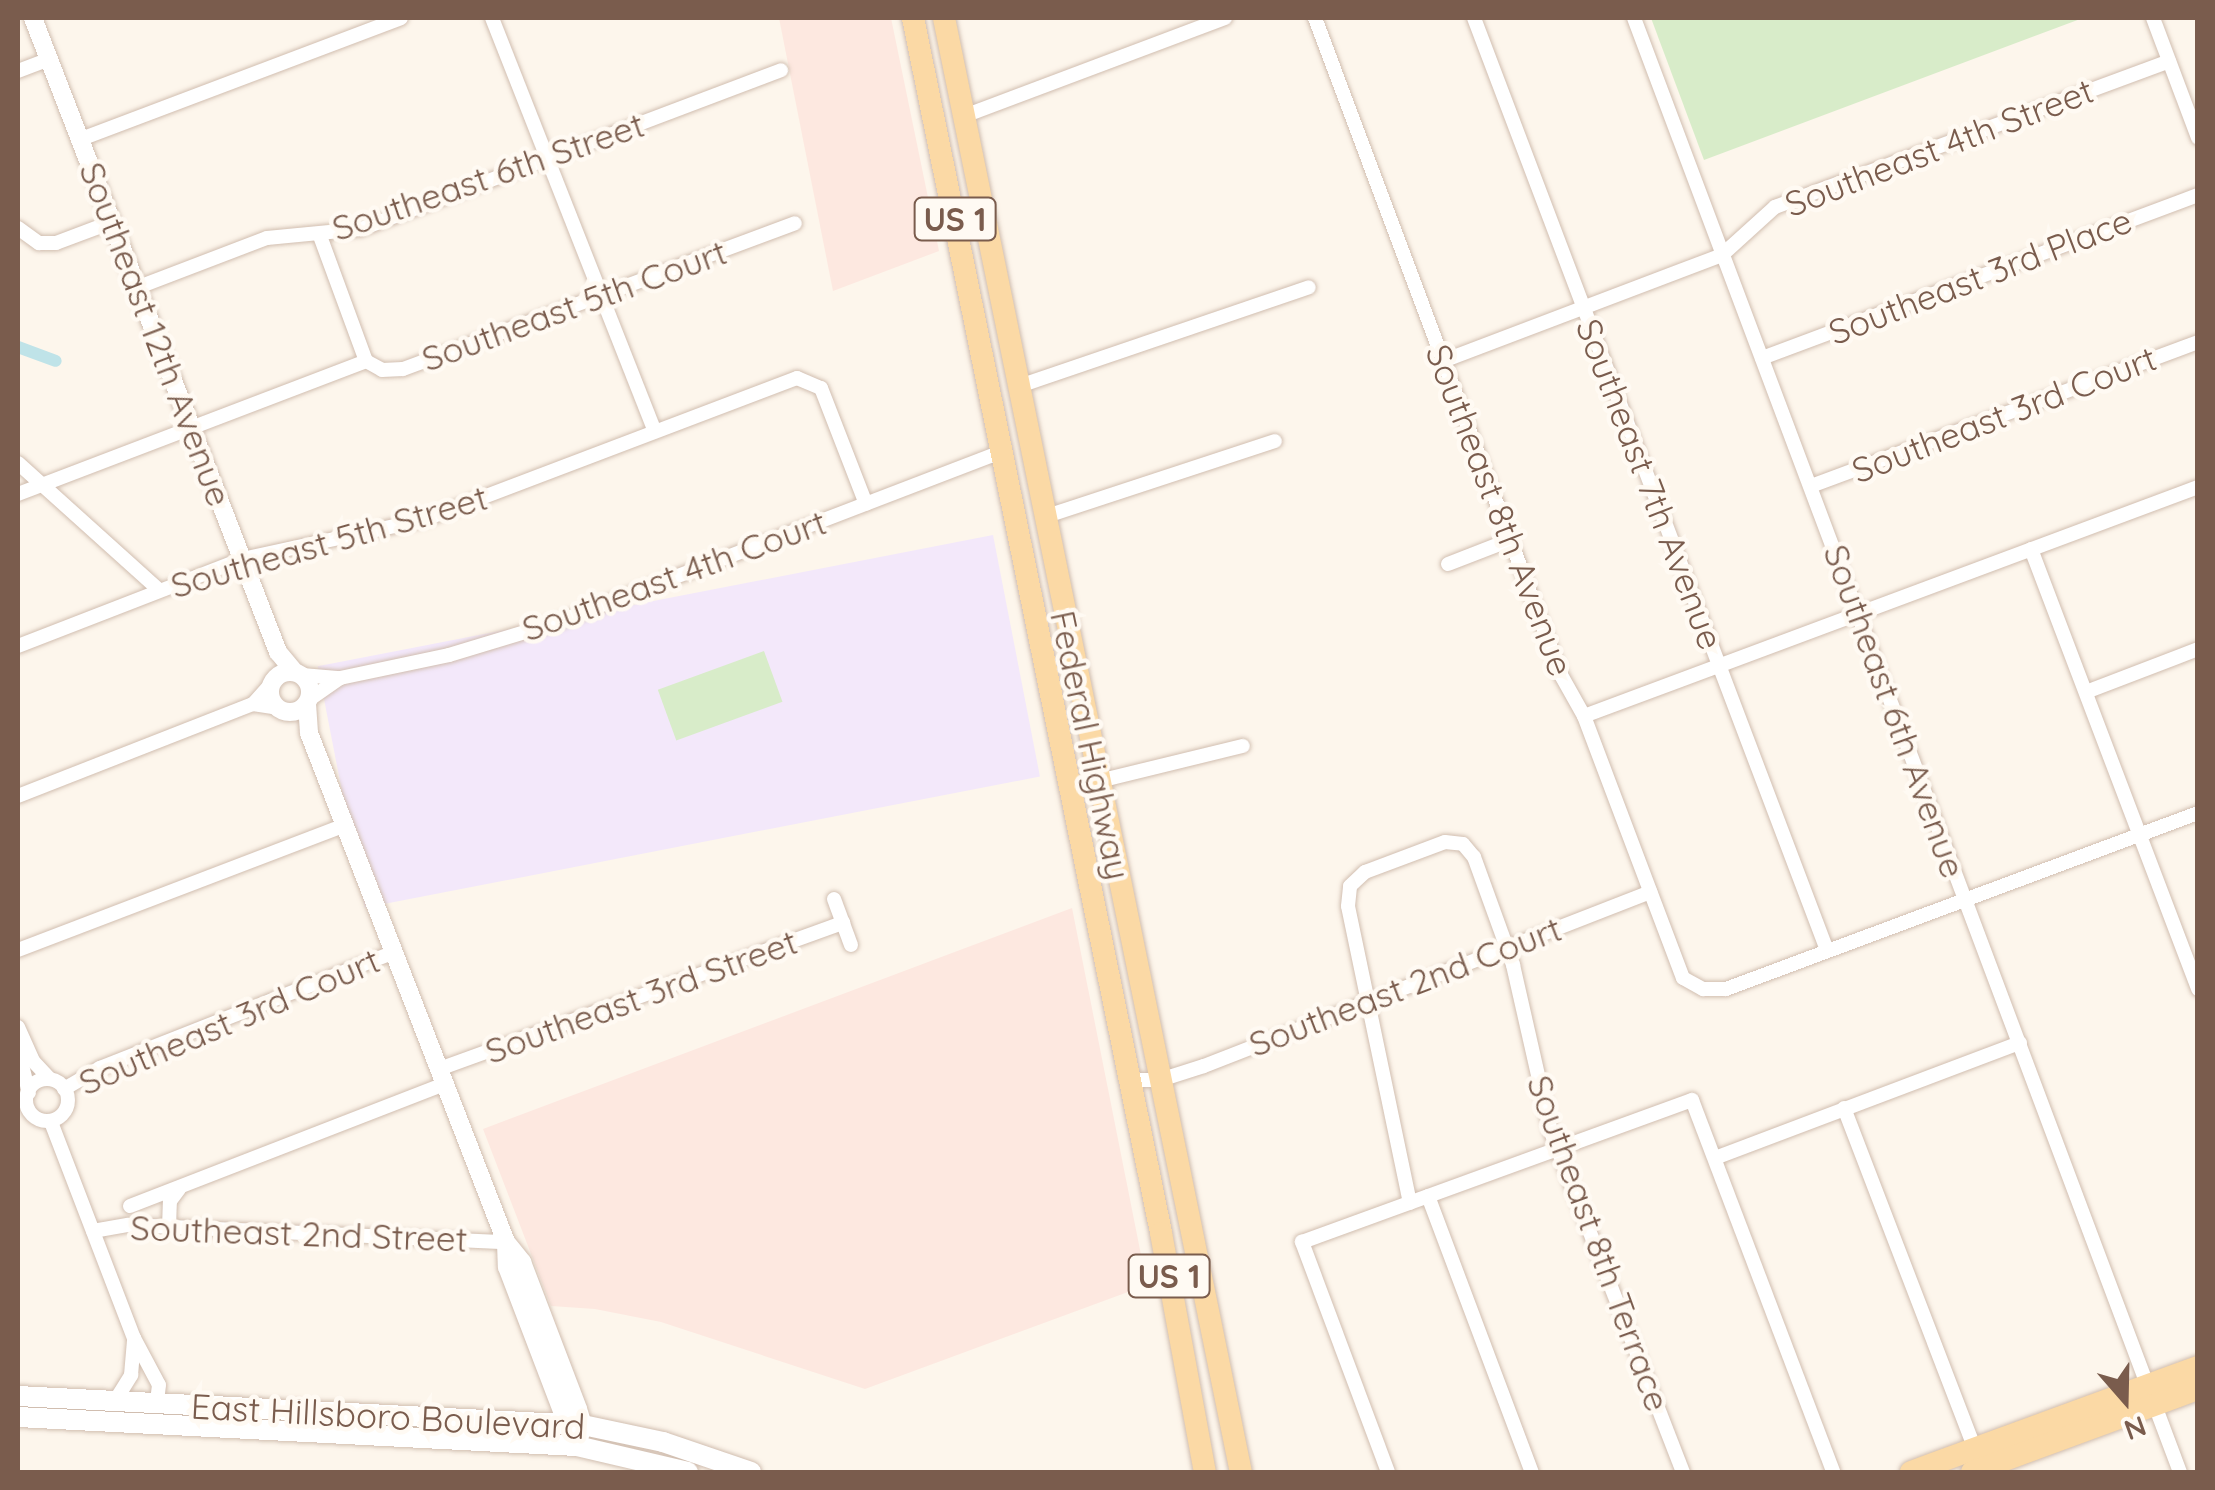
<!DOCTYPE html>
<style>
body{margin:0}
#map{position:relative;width:2215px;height:1490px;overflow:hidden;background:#fdf6ec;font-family:Quicksand,sans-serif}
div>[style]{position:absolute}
.commercial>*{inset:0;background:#fde8e0}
.education>*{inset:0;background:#f3e8fa;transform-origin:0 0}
.green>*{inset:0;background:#d8ecc9;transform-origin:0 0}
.canal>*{height:12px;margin:-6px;padding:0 6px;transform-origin:6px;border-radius:6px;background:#bfe3e8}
.roads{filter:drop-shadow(0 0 2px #d1beb0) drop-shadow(0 0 2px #d1beb0)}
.minor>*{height:14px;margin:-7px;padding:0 7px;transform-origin:7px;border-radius:7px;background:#fff}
.minor>.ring{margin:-7px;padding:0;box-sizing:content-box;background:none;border:14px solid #fff;border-radius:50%}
.tertiary>*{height:18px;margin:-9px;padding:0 9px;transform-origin:9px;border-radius:9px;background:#fff}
.tertiary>.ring{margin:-9px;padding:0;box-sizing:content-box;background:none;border:18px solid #fff;border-radius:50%}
.secondary>*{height:20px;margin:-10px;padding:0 10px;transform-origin:10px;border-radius:10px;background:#fff}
.primary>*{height:22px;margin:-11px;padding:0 11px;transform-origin:11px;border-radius:11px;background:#fbd9a5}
span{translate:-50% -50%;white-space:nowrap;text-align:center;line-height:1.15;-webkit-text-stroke:9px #fffaf3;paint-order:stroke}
.shield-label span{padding:2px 8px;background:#fffaf3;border:2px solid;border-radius:8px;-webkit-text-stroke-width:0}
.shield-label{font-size:32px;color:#7a5c4d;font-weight:700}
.street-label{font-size:35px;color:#7a5c4d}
.frame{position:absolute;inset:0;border:20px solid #7a5c4d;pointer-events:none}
.north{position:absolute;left:2075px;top:1350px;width:100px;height:100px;-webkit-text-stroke:8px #fffaf3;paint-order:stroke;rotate:160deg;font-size:28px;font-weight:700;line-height:40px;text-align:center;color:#7a5c4d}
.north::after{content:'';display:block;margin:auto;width:35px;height:45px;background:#7a5c4d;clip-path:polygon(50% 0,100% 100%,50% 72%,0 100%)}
</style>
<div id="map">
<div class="commercial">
<div style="clip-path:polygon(779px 18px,891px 18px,939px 251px,833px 291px)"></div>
<div style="clip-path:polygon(1072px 908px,1147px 1285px,865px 1389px,661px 1322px,595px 1309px,551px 1306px,483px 1129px)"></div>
</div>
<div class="education">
<div style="left:993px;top:535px;width:246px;height:688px;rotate:79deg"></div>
</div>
<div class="green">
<div style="clip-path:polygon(1651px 18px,2083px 18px,1704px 160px)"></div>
<div style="left:764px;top:651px;width:54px;height:113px;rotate:70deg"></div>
</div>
<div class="canal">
<div style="left:18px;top:347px;width:40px;rotate:20.2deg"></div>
</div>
<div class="roads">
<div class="minor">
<div style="left:492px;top:18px;width:444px;rotate:68.5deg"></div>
<div style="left:1315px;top:18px;width:702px;rotate:69.47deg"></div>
<div style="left:1561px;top:675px;width:47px;rotate:60.7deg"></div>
<div style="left:1584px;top:716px;width:280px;rotate:69.3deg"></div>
<div style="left:1683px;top:978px;width:23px;rotate:29deg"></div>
<div style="left:1703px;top:989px;width:23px"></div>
<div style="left:1726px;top:989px;width:504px;rotate:-20.45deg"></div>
<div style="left:1474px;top:18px;width:997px;rotate:69.26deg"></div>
<div style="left:1634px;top:18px;width:1553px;rotate:69.42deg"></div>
<div style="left:2153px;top:18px;width:128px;rotate:69.4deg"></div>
<div style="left:18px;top:71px;width:33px;rotate:-21deg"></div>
<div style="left:964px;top:116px;width:279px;rotate:-20.6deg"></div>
<div style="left:81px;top:139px;width:342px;rotate:-20.7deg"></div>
<div style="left:18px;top:228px;width:26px;rotate:36deg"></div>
<div style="left:39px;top:243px;width:17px"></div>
<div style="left:56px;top:243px;width:60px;rotate:-20.6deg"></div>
<div style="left:320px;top:236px;width:133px;rotate:69.8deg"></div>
<div style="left:136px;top:288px;width:140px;rotate:-20.9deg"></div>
<div style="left:267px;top:238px;width:94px;rotate:-5.5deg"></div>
<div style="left:361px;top:229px;width:449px;rotate:-20.7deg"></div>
<div style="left:1762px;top:358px;width:465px;rotate:-20.5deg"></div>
<div style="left:1443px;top:361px;width:298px;rotate:-20.8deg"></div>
<div style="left:1722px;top:255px;width:72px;rotate:-42.2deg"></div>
<div style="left:1775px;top:207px;width:420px;rotate:-20.3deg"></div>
<div style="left:1019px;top:386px;width:306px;rotate:-18.8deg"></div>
<div style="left:18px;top:463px;width:190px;rotate:42deg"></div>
<div style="left:1811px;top:486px;width:413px;rotate:-20.4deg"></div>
<div style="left:18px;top:494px;width:373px;rotate:-20.9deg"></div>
<div style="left:366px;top:361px;width:18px;rotate:29deg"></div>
<div style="left:382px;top:370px;width:21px;rotate:-3deg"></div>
<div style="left:403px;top:369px;width:418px;rotate:-20.4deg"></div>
<div style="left:1044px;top:517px;width:243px;rotate:-18.2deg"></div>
<div style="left:2031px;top:549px;width:471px;rotate:69.2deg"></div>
<div style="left:1448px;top:564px;width:66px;rotate:-21.2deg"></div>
<div style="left:18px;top:646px;width:240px;rotate:-21.2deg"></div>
<div style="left:242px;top:559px;width:185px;rotate:-12.2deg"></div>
<div style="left:423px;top:520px;width:400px;rotate:-20.8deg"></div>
<div style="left:797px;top:378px;width:26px;rotate:23deg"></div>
<div style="left:821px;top:388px;width:124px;rotate:68.8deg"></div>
<div style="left:302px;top:675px;width:38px;rotate:5deg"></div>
<div style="left:340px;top:678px;width:38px;rotate:145deg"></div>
<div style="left:340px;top:678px;width:111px;rotate:-11.9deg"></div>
<div style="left:449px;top:655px;width:114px;rotate:-16.8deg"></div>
<div style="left:558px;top:622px;width:475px;rotate:-21deg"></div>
<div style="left:271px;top:684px;width:27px;rotate:132deg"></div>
<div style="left:253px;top:704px;width:25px;rotate:9deg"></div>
<div style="left:2086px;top:692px;width:120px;rotate:-21deg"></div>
<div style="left:1584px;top:716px;width:655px;rotate:-20.45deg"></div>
<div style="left:1099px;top:781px;width:148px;rotate:-13.7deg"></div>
<div style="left:18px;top:796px;width:252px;rotate:-21.4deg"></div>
<div style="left:834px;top:899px;width:49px;rotate:69.7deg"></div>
<div style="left:18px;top:950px;width:350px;rotate:-20.9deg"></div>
<div style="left:18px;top:1027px;width:37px;rotate:66deg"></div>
<div style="left:33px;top:1061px;width:23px;rotate:47deg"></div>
<div style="left:18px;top:1049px;width:45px;rotate:76deg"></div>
<div style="left:439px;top:1069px;width:430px;rotate:-19.9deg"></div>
<div class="ring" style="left:26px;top:1079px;width:28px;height:28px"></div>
<div style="left:1130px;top:1080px;width:30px"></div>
<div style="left:1160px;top:1080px;width:46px;rotate:-17.7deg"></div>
<div style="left:1204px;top:1066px;width:479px;rotate:-21.3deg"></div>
<div style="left:64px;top:1089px;width:42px;rotate:-30.3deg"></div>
<div style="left:100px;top:1068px;width:317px;rotate:-21.5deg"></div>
<div style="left:1844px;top:1108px;width:365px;rotate:69deg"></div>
<div style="left:51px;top:1122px;width:231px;rotate:69deg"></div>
<div style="left:134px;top:1338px;width:53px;rotate:62deg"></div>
<div style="left:159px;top:1385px;width:17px;rotate:97deg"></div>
<div style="left:1715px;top:1158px;width:326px;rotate:-20.7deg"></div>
<div style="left:1428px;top:1196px;width:295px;rotate:69.4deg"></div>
<div style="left:1410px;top:1203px;width:303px;rotate:-101.8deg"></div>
<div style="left:1348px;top:906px;width:20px;rotate:-84deg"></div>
<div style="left:1350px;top:886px;width:21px;rotate:-43deg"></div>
<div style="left:1365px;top:872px;width:85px;rotate:-20.6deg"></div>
<div style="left:1445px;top:842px;width:18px;rotate:6deg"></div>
<div style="left:1463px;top:844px;width:17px;rotate:50deg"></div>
<div style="left:1474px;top:857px;width:115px;rotate:70.1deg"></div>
<div style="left:1513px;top:965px;width:171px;rotate:77.2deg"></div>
<div style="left:1551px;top:1132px;width:365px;rotate:68.8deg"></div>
<div style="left:130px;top:1206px;width:338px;rotate:-21.2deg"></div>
<div style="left:169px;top:1227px;width:26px;rotate:-88deg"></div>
<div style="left:170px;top:1201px;width:15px;rotate:-53deg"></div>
<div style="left:93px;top:1231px;width:36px;rotate:-10deg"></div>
<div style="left:128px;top:1225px;width:378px;rotate:2.6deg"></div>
<div style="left:115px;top:1401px;width:31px;rotate:-58deg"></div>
<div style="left:131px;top:1375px;width:37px;rotate:-85deg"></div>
<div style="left:1388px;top:1472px;width:246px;rotate:-110.5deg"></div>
<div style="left:1302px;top:1242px;width:415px;rotate:-20deg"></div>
<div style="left:1692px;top:1100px;width:398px;rotate:69.2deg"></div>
</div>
<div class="tertiary">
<div style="left:33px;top:18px;width:680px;rotate:68.87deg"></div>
<div style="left:278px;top:652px;width:26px;rotate:50deg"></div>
<div class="ring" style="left:270px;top:672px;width:22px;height:22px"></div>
<div style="left:307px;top:704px;width:29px;rotate:86deg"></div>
<div style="left:309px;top:733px;width:546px;rotate:68.84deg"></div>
<div style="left:506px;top:1242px;width:26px;rotate:51deg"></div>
<div style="left:522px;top:1262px;width:157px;rotate:69.1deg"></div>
<div style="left:578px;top:1409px;width:17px;rotate:73deg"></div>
<div style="left:583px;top:1425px;width:22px;rotate:106deg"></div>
<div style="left:506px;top:1243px;width:24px;rotate:88deg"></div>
<div style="left:507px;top:1267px;width:180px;rotate:69.1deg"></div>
</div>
<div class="secondary">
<div style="left:18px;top:1396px;width:566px;rotate:2.94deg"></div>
<div style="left:583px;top:1425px;width:82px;rotate:12deg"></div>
<div style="left:663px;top:1442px;width:93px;rotate:18.8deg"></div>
<div style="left:18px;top:1417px;width:560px;rotate:2.97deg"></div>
<div style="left:577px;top:1446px;width:114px;rotate:13.2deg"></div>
</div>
<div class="primary">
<div style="left:913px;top:18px;width:1240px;rotate:78.46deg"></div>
<div style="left:1161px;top:1233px;width:243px;rotate:79.6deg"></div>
<div style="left:944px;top:18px;width:1484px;rotate:78.46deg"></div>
<div style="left:1911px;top:1472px;width:306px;rotate:-20.1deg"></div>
<div style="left:1972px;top:1472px;width:241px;rotate:-20.2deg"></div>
</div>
</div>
<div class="shield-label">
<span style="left:955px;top:219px">US 1</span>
<span style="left:1169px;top:1276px">US 1</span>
</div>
<div class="street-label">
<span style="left:1939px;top:147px;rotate:-21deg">Southeast 4th Street</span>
<span style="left:488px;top:176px;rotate:-19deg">Southeast 6th Street</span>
<span style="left:1980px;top:276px;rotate:-21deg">Southeast 3rd Place</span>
<span style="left:574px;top:305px;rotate:-20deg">Southeast 5th Court</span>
<span style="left:156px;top:334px;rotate:69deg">Southeast 12th Avenue</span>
<span style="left:2004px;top:414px;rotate:-21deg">Southeast 3rd Court</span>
<span style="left:1650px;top:484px;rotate:69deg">Southeast 7th Avenue</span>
<span style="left:1500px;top:510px;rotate:69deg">Southeast 8th Avenue</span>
<span style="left:329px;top:541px;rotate:-16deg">Southeast 5th Street</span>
<span style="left:674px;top:575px;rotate:-20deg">Southeast 4th Court</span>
<span style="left:1895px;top:711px;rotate:70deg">Southeast 6th Avenue</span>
<span style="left:1091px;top:745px;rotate:78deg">Federal Highway</span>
<span style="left:1405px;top:986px;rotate:-21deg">Southeast 2nd Court</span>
<span style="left:641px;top:996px;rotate:-20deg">Southeast 3rd Street</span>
<span style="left:229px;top:1021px;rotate:-23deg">Southeast 3rd Court</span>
<span style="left:299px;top:1233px;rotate:2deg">Southeast 2nd Street</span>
<span style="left:1599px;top:1243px;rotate:70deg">Southeast 8th Terrace</span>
<span style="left:388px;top:1416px;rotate:3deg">East Hillsboro Boulevard</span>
</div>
<div class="frame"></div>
<div class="north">N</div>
</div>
